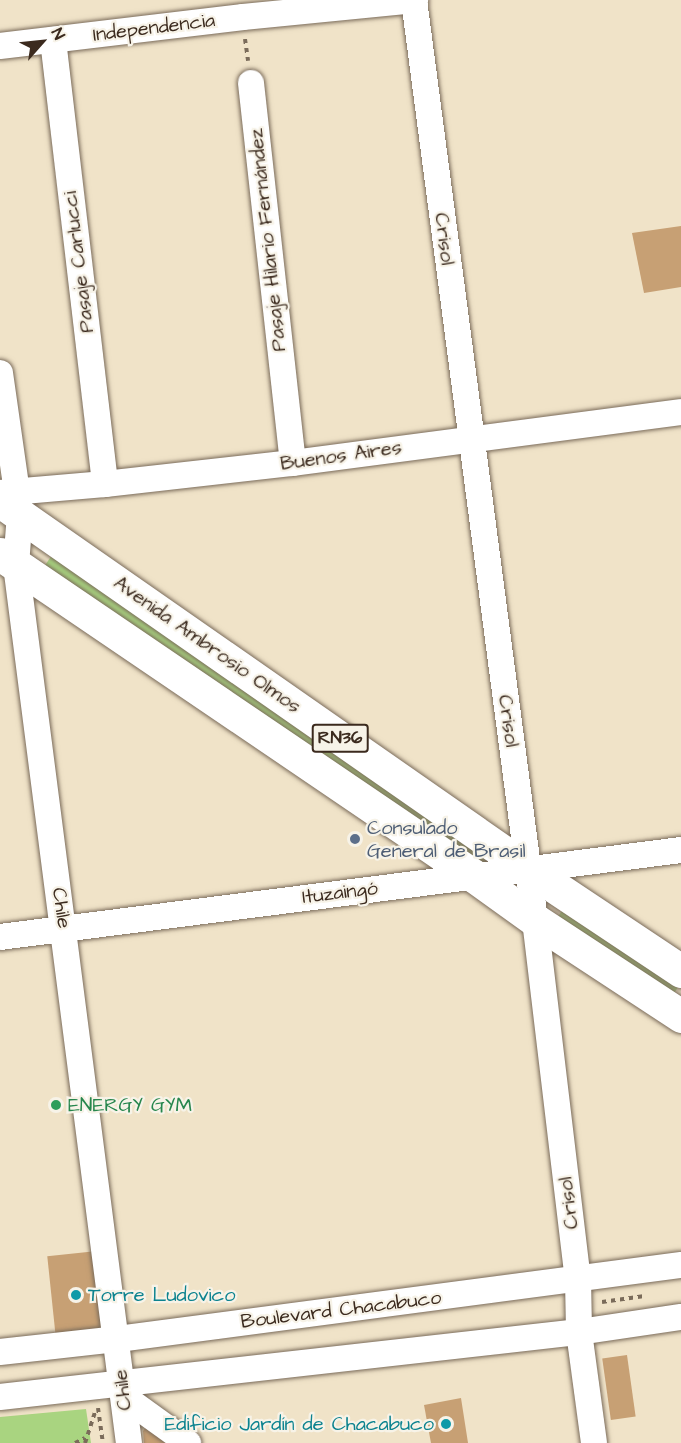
<!DOCTYPE html>
<meta charset="utf-8">
<style>
body{margin:0}
#map{position:relative;width:681px;height:1443px;overflow:hidden;background:#f0e3c8;font-family:"Architects Daughter",sans-serif}
div>[style]{position:absolute}
.green>*{inset:0;background:#a9d480;transform-origin:0 0}
.building>*{inset:0;background:#c7a074;transform-origin:0 0}
.path>*{height:4px;margin-top:-2px;transform-origin:0;background:repeating-linear-gradient(90deg,#7a6b5a 0 4.5px,transparent 0 9px)}
.roads{filter:drop-shadow(0 0 2px #7a6b5a) drop-shadow(0 0 2px #7a6b5a)}
.minor>*{height:26px;margin:-13px;padding:0 13px;transform-origin:13px;border-radius:13px;background:#fff}
.primary>*{height:33px;margin:-16.5px;padding:0 16.5px;transform-origin:16.5px;border-radius:16.5px;background:#fff}
.dots>*{width:16px;height:16px;translate:-50% -50%;box-sizing:border-box;border:3px solid #f7f3e8;border-radius:50%}
span{translate:-50% -50%;white-space:nowrap;text-align:center;line-height:1.15;-webkit-text-stroke:4.5px #f7f3e8;paint-order:stroke}
.shield-label span{padding:2px 4px;background:#f7f3e8;border:2px solid;border-radius:4px;-webkit-text-stroke-width:0}
.shield-label{font-size:18px;color:#3b2a1e;font-weight:700}
.street-label{font-size:20px;color:#3b2a1e}
.service-label{font-size:20px;color:#4e5e75}
.left{translate:0 -50%;text-align:left}
.leisure-label{font-size:20px;color:#27864d}
.culture-label{font-size:20px;color:#0d838f}
.right{translate:-100% -50%;text-align:right}
.north{position:absolute;left:12px;top:12px;width:60px;height:60px;-webkit-text-stroke:4px #f7f3e8;paint-order:stroke;rotate:63deg;font-size:16px;font-weight:700;line-height:24px;text-align:center;color:#3b2a1e}
.north::after{content:'';display:block;margin:auto;width:21px;height:27px;background:#3b2a1e;clip-path:polygon(50% 0,100% 100%,50% 72%,0 100%)}
</style>
<div id="map">
<div class="green">
<div style="left:52px;top:555px;width:534px;height:16px;rotate:34deg"></div>
<div style="left:565px;top:906px;width:139px;height:21px;rotate:33deg"></div>
<div style="clip-path:polygon(86px 1409px,91px 1443px,0 1443px,0 1417px)"></div>
</div>
<div class="building">
<div style="clip-path:polygon(681px 226px,681px 287px,644px 293px,632px 233px)"></div>
<div style="left:97px;top:1251px;width:81px;height:50px;rotate:84deg"></div>
<div style="left:627px;top:1355px;width:62px;height:25px;rotate:82deg"></div>
<div style="clip-path:polygon(461px 1398px,468px 1443px,431px 1443px,424px 1405px)"></div>
<div style="clip-path:polygon(146px 1427px,170px 1443px,144px 1443px,143px 1431px)"></div>
</div>
<div class="path">
<div style="left:245px;top:39px;width:22px;rotate:82deg"></div>
<div style="left:602px;top:1302px;width:43px;rotate:-7.9deg"></div>
<div style="left:98px;top:1408px;width:35px;rotate:82deg"></div>
<div style="left:75px;top:1443px;width:11px;rotate:-27deg"></div>
<div style="left:85px;top:1443px;width:35px;rotate:-72deg"></div>
</div>
<div class="roads">
<div class="minor">
<div style="left:414px;top:0;width:928px;rotate:82.51deg"></div>
<div style="left:535px;top:920px;width:362px;rotate:83.2deg"></div>
<div style="left:578px;top:1279px;width:53px;rotate:88.9deg"></div>
<div style="left:579px;top:1332px;width:112px;rotate:82.3deg"></div>
<div style="left:53px;top:40px;width:447px;rotate:83.3deg"></div>
<div style="left:0;top:46px;width:245px;rotate:-6.8deg"></div>
<div style="left:243px;top:17px;width:173px;rotate:-5.6deg"></div>
<div style="left:251px;top:83px;width:382px;rotate:83.7deg"></div>
<div style="left:0;top:373px;width:142px;rotate:81.9deg"></div>
<div style="left:20px;top:514px;width:51px;rotate:94.5deg"></div>
<div style="left:16px;top:565px;width:885px;rotate:82.67deg"></div>
<div style="left:0;top:493px;width:105px;rotate:-4.9deg"></div>
<div style="left:105px;top:484px;width:189px;rotate:-6.4deg"></div>
<div style="left:293px;top:463px;width:391px;rotate:-7.5deg"></div>
<div style="left:0;top:937px;width:687px;rotate:-7.28deg"></div>
<div style="left:0;top:1352px;width:119px;rotate:-6.3deg"></div>
<div style="left:118px;top:1339px;width:568px;rotate:-7.49deg"></div>
<div style="left:0;top:1397px;width:583px;rotate:-6.41deg"></div>
<div style="left:579px;top:1332px;width:103px;rotate:-8.4deg"></div>
<div style="left:124px;top:1397px;width:79px;rotate:35.7deg"></div>
</div>
<div class="primary">
<div style="left:0;top:501px;width:644px;rotate:34.88deg"></div>
<div style="left:528px;top:869px;width:184px;rotate:33.7deg"></div>
<div style="left:0;top:554px;width:573px;rotate:34.19deg"></div>
<div style="left:474px;top:876px;width:75px;rotate:35.8deg"></div>
<div style="left:535px;top:920px;width:175px;rotate:33.3deg"></div>
</div>
</div>
<div class="dots">
<div style="left:355px;top:839px;background:#5c6f8a"></div>
<div style="left:56px;top:1105px;background:#2e9e5b"></div>
<div style="left:76px;top:1295px;background:#0f9aa8"></div>
<div style="left:446px;top:1424px;background:#0f9aa8"></div>
</div>
<div class="shield-label">
<span style="left:340px;top:738px">RN36</span>
</div>
<div class="street-label">
<span style="left:154px;top:28px;rotate:-7deg">Independencia</span>
<span style="left:444px;top:239px;rotate:83deg">Crisol</span>
<span style="left:268px;top:240px;rotate:-96deg">Pasaje Hilario Fernández</span>
<span style="left:79px;top:262px;rotate:-97deg">Pasaje Carlucci</span>
<span style="left:341px;top:456px;rotate:-8deg">Buenos Aires</span>
<span style="left:207px;top:645px;rotate:35deg">Avenida Ambrosio Olmos</span>
<span style="left:508px;top:721px;rotate:82deg">Crisol</span>
<span style="left:340px;top:893px;rotate:-7deg">Ituzaingó</span>
<span style="left:61px;top:908px;rotate:82deg">Chile</span>
<span style="left:569px;top:1203px;rotate:-97deg">Crisol</span>
<span style="left:341px;top:1310px;rotate:-7deg">Boulevard Chacabuco</span>
<span style="left:123px;top:1390px;rotate:-96deg">Chile</span>
</div>
<div class="service-label">
<span class="left" style="left:367px;top:840px">Consulado<br>General de Brasil</span>
</div>
<div class="leisure-label">
<span class="left" style="left:68px;top:1105px">ENERGY GYM</span>
</div>
<div class="culture-label">
<span class="left" style="left:88px;top:1295px">Torre Ludovico</span>
<span class="right" style="left:434px;top:1424px">Edificio Jardín de Chacabuco</span>
</div>
<div class="north">N</div>
</div>
